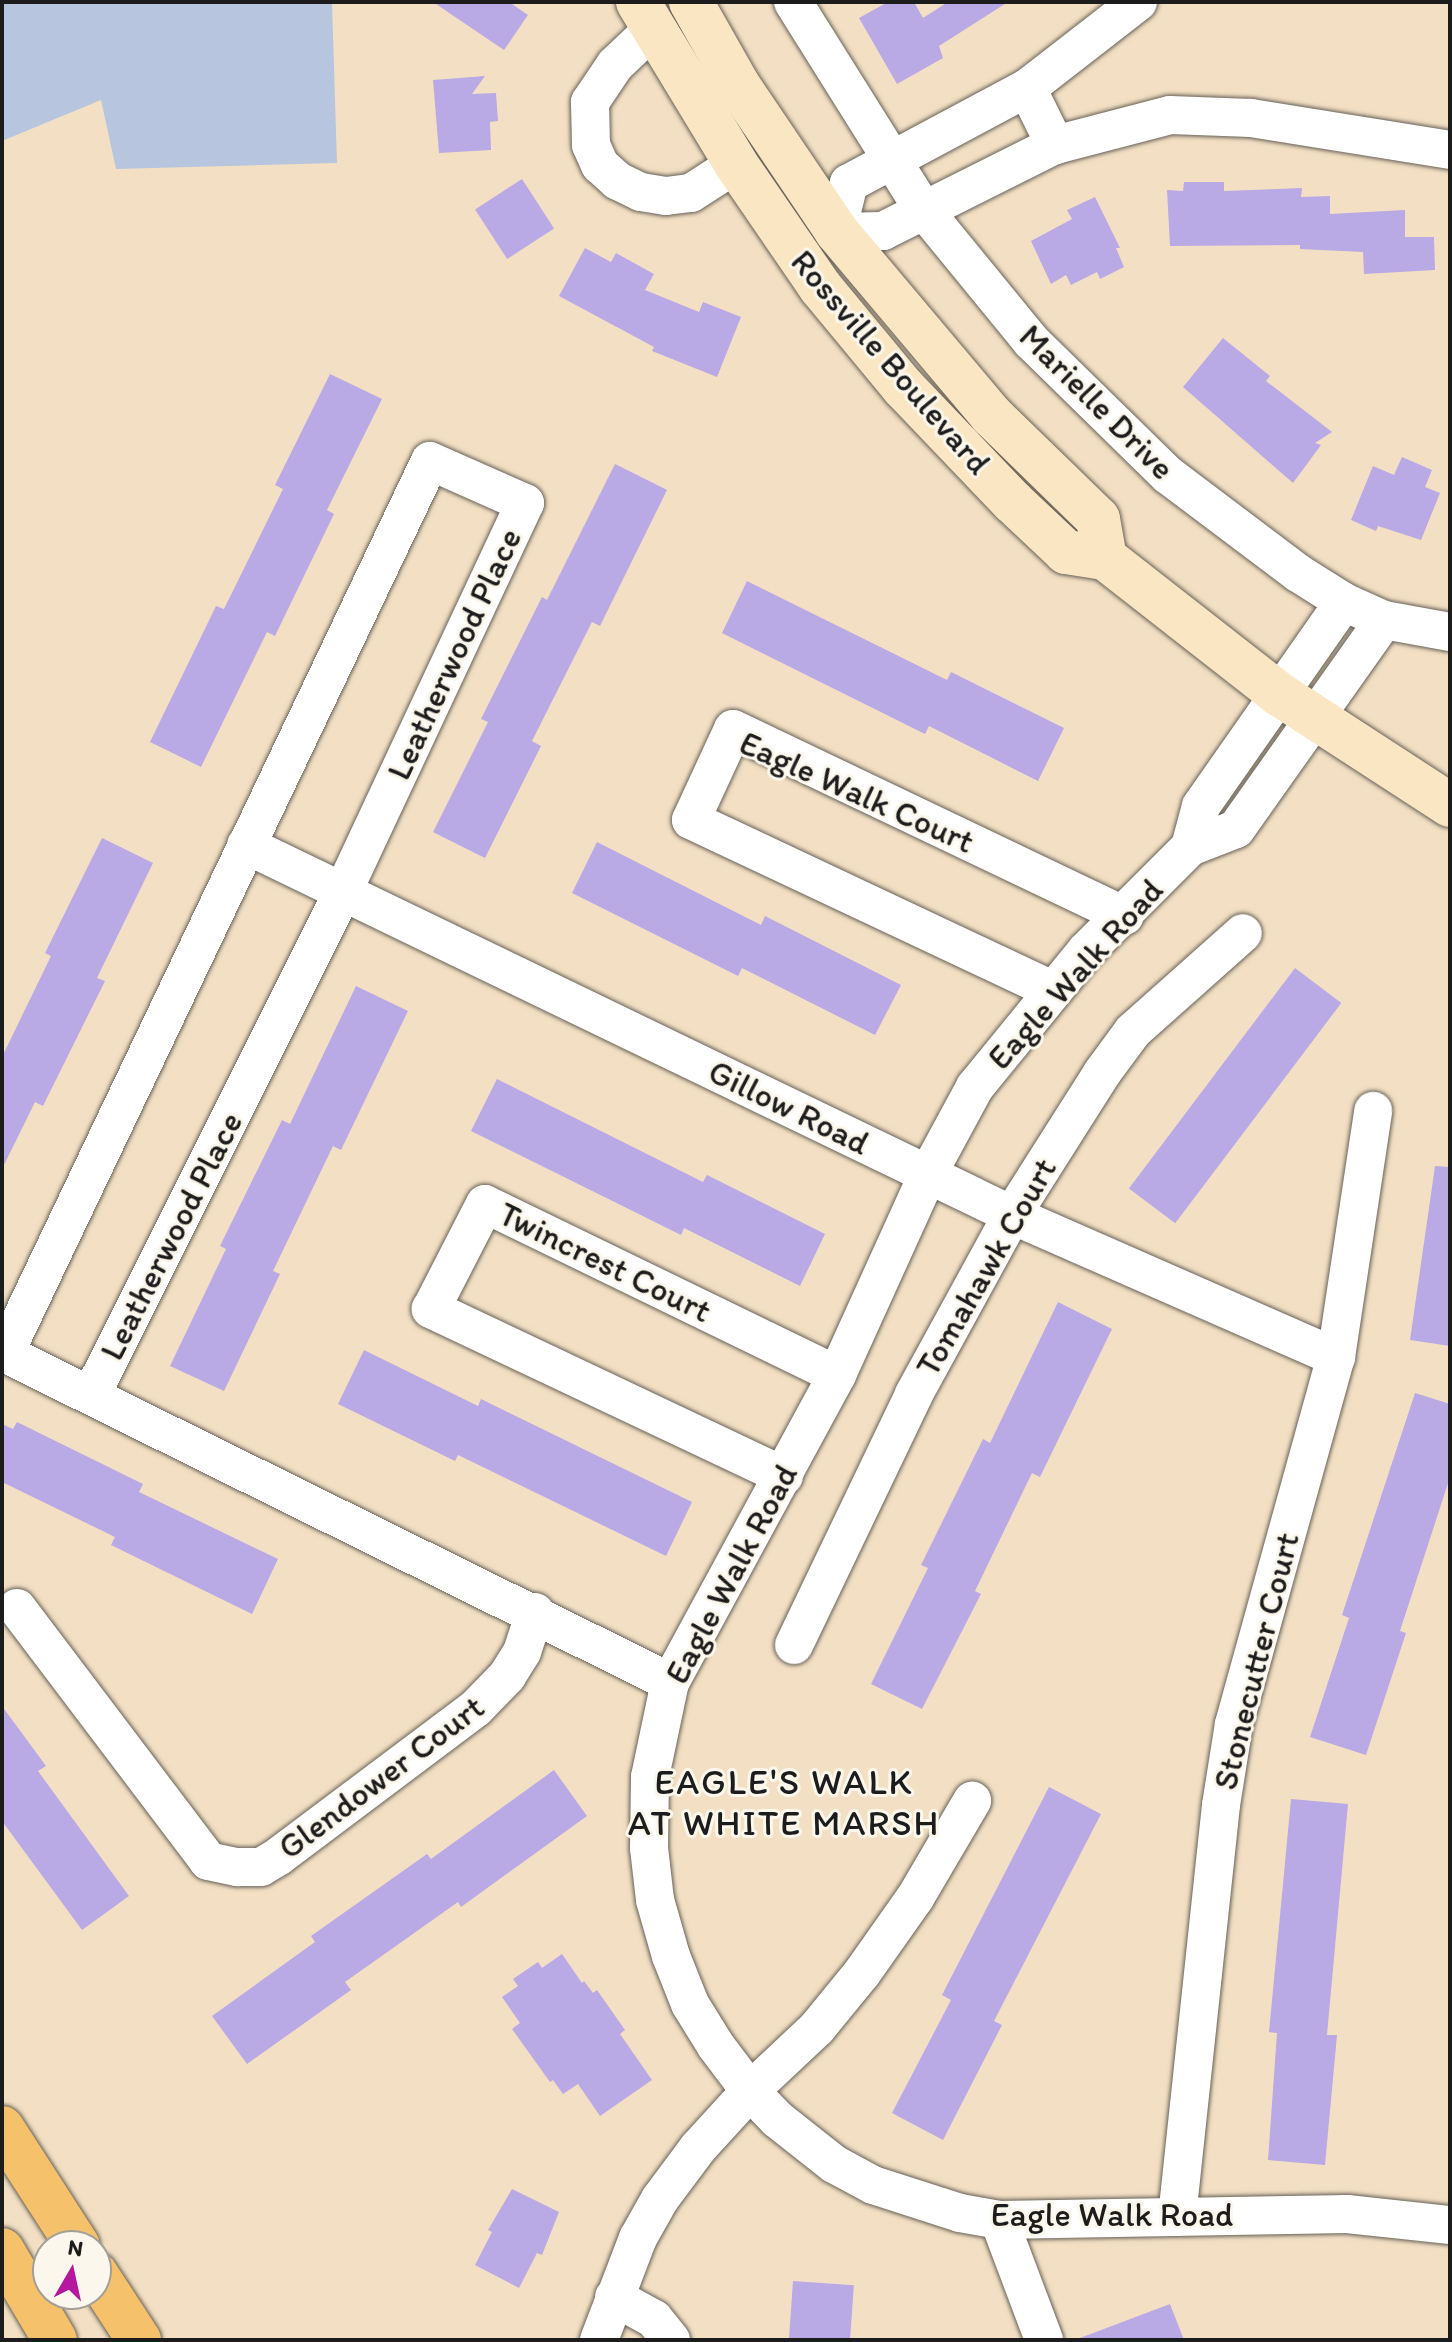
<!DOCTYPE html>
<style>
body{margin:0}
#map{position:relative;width:1452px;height:2342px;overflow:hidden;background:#f3e0c4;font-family:Itim,sans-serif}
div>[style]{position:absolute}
.industrial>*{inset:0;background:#b8c5de}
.building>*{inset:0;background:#b9a9e5;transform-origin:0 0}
.roads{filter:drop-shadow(0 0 2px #676157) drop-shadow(0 0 2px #676157)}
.street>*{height:38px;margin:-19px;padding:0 19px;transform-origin:19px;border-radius:19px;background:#fff}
.secondary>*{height:44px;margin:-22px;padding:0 22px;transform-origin:22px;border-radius:22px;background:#fbe6c4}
.highway>*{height:44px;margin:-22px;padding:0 22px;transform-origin:22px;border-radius:22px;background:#f5c16b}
span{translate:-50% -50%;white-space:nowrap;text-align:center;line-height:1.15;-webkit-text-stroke:6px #fbf7ec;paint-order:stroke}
.street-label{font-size:34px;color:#1c1c1c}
.neighbourhood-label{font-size:36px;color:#1c1c1c;letter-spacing:2px}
.frame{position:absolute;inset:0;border:4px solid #1c1c1c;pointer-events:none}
.north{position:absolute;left:32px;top:2230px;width:80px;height:80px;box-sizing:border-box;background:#fbf7ec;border:2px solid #a29f99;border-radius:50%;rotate:9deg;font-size:22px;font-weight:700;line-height:32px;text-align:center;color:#1c1c1c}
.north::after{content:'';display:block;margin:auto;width:28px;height:36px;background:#b5179e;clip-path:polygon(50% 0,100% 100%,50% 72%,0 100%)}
</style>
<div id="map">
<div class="industrial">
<div style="clip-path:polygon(2px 2px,332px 2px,337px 163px,116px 169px,101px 100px,2px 141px)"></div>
</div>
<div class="building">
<div style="clip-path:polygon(433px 2px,509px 2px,528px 15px,504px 50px)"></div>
<div style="clip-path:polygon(888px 2px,914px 2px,923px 18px,948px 2px,1008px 2px,939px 46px,943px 58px,897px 84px,859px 18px)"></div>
<div style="clip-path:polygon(485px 76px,472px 94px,496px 93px,498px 121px,490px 122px,491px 150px,439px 153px,433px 80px)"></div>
<div style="left:522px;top:179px;width:59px;height:56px;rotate:57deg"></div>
<div style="clip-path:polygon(1184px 182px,1224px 182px,1224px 191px,1302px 188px,1301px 197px,1330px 196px,1330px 214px,1405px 210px,1405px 237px,1434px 237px,1435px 270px,1364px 274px,1363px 252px,1300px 249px,1300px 245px,1170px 246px,1167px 190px,1183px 191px)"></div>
<div style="clip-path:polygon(1095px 197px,1120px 248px,1116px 248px,1124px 267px,1100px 279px,1097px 272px,1071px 285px,1066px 275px,1051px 284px,1031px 241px,1072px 219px,1067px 210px)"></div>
<div style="clip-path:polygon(585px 248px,611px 262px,616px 253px,654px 274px,645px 290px,699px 312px,703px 302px,741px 317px,717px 377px,652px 351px,654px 347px,559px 296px)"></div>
<div style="clip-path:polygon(1223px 338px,1270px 376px,1266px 381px,1332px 432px,1315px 443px,1321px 445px,1293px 483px,1183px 387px)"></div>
<div style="clip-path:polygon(330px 374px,382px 399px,327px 510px,334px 514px,275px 636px,267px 632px,201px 767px,150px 742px,216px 606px,224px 609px,283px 489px,275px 485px)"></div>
<div style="clip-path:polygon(1402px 457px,1432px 470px,1425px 487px,1440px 493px,1421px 540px,1378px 526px,1376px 531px,1351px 520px,1373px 466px,1394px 475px)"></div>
<div style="clip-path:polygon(615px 464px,667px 490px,600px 626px,592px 622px,532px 741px,541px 746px,485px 858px,433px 832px,488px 722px,481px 719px,542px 597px,547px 600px)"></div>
<div style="clip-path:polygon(747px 581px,947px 680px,951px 672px,1064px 728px,1038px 781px,929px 726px,925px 734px,722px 633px)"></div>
<div style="clip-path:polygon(102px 838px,153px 863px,97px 978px,105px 981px,43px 1106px,35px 1102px,2px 1169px,2px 1057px,51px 956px,45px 953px)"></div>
<div style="clip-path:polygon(597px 842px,761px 925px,765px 916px,901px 985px,875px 1035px,742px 968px,738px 976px,572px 893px)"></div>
<div style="left:1295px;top:968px;width:58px;height:276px;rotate:37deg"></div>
<div style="clip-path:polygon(356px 986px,408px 1011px,341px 1150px,333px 1146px,273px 1271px,280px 1274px,224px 1391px,170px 1366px,226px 1249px,220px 1246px,282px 1120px,290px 1124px)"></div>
<div style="clip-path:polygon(497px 1079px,703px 1182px,707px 1175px,825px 1234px,800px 1286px,684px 1228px,681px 1235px,471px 1131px)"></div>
<div style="clip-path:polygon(1435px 1166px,1450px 1167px,1450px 1346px,1410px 1340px)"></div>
<div style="clip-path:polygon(1058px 1302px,1112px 1329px,1040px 1477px,1032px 1473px,975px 1591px,981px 1594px,922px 1709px,871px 1684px,928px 1568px,921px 1565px,983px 1439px,990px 1443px)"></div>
<div style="clip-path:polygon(364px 1350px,478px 1406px,481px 1399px,692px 1502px,666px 1556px,458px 1455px,455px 1461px,338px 1404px)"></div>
<div style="clip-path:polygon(1415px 1393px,1450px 1404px,1450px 1477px,1400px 1631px,1406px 1633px,1366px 1755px,1310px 1737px,1349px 1618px,1342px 1615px)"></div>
<div style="clip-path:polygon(17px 1422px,143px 1484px,139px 1492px,278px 1559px,252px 1614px,111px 1545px,115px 1537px,2px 1482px,2px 1424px,13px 1429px)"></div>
<div style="clip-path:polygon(2px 1706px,46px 1766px,38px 1771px,129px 1896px,82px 1930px,2px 1821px)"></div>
<div style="clip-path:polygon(554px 1770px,587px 1816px,461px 1907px,458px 1902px,345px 1982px,351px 1990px,247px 2064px,212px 2016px,315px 1942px,311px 1936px,427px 1854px,431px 1859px)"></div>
<div style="clip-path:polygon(1049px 1787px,1101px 1814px,994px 2021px,1002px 2025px,943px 2140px,892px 2113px,951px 2000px,942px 1995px)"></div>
<div style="clip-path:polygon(1291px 1799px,1348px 1804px,1327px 2035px,1337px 2035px,1325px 2165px,1268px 2160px,1277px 2033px,1269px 2032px)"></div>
<div style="clip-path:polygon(562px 1954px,582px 1983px,584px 1981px,593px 1993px,597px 1990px,625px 2030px,620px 2034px,652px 2080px,600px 2116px,578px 2084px,563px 2094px,553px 2080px,550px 2082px,512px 2029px,520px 2023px,502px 1997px,518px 1986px,513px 1979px,538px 1962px,542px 1968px)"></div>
<div style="clip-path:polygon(512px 2189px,559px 2212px,542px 2255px,537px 2253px,519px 2288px,475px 2265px,492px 2232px,488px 2230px)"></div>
<div style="left:793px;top:2281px;width:61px;height:59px;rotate:4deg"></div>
<div style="clip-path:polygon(1170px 2304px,1184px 2340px,1081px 2340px,1080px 2338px)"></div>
</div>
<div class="roads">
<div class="street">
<div style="left:793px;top:2px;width:244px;rotate:57.9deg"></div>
<div style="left:923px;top:209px;width:171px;rotate:50.7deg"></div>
<div style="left:1031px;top:341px;width:192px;rotate:44.4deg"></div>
<div style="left:1168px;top:475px;width:163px;rotate:37deg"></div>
<div style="left:1298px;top:573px;width:54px;rotate:32.2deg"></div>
<div style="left:1344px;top:602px;width:44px;rotate:24.2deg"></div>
<div style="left:1384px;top:620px;width:67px;rotate:10.3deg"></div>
<div style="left:1138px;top:2px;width:140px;rotate:142.2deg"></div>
<div style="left:1027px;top:88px;width:202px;rotate:151.9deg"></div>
<div style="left:849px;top:183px;width:50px;rotate:103.8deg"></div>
<div style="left:837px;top:232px;width:46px;rotate:-1.2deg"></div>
<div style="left:883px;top:231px;width:192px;rotate:-26.6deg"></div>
<div style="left:1055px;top:145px;width:119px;rotate:-14.6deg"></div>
<div style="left:1170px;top:115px;width:81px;rotate:2.1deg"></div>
<div style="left:1251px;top:118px;width:202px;rotate:9.1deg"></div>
<div style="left:652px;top:30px;width:51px;rotate:136.6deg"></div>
<div style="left:615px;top:65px;width:45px;rotate:124deg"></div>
<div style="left:590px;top:102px;width:43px;rotate:88.7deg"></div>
<div style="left:591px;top:145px;width:22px;rotate:66deg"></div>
<div style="left:600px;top:165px;width:24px;rotate:42deg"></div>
<div style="left:618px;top:181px;width:25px;rotate:26deg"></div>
<div style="left:641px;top:192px;width:25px;rotate:9deg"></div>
<div style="left:666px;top:196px;width:25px;rotate:-7deg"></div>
<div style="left:691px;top:193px;width:54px;rotate:-32.8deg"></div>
<div style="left:1027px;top:88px;width:64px;rotate:63.8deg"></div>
<div style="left:1384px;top:620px;width:256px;rotate:125.3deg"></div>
<div style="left:1236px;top:829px;width:49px;rotate:158.6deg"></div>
<div style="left:1190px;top:847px;width:147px;rotate:135deg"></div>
<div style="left:1086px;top:951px;width:176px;rotate:129.2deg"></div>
<div style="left:975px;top:1087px;width:99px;rotate:118.4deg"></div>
<div style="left:928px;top:1174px;width:221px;rotate:114.4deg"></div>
<div style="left:837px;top:1375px;width:349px;rotate:118.5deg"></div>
<div style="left:670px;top:1682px;width:97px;rotate:101.9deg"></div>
<div style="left:650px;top:1777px;width:71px;rotate:90.8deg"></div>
<div style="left:649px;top:1848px;width:52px;rotate:83.4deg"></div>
<div style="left:655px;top:1900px;width:58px;rotate:74.1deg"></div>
<div style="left:671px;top:1956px;width:52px;rotate:68.4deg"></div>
<div style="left:690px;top:2004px;width:49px;rotate:58.2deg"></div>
<div style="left:716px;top:2046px;width:56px;rotate:52.9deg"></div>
<div style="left:750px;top:2091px;width:39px;rotate:46deg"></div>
<div style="left:777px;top:2119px;width:73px;rotate:38.3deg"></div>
<div style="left:834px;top:2164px;width:44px;rotate:28.3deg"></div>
<div style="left:873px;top:2185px;width:91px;rotate:17.8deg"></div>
<div style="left:960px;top:2213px;width:40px;rotate:10deg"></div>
<div style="left:999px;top:2220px;width:348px;rotate:-1deg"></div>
<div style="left:1347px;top:2214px;width:104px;rotate:6.1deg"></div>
<div style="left:246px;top:845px;width:851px;rotate:25.78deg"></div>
<div style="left:1012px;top:1215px;width:354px;rotate:23.7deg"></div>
<div style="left:1190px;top:847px;width:42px;rotate:-75deg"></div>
<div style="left:1201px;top:806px;width:249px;rotate:-55deg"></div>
<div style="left:1052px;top:990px;width:399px;rotate:-154.8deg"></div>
<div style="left:691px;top:820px;width:100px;rotate:-65.2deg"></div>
<div style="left:733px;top:729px;width:434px;rotate:25.5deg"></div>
<div style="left:2px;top:1352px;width:745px;rotate:26.29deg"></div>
<div style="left:5px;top:1353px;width:988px;rotate:-64.52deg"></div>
<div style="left:430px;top:461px;width:104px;rotate:23.9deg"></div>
<div style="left:525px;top:503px;width:429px;rotate:115.1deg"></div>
<div style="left:343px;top:892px;width:563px;rotate:116.61deg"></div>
<div style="left:784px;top:1476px;width:391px;rotate:-154.7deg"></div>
<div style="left:431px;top:1309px;width:118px;rotate:-62.8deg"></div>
<div style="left:485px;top:1204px;width:391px;rotate:25.9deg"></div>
<div style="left:17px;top:1608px;width:317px;rotate:52.9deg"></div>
<div style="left:208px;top:1861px;width:30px;rotate:12deg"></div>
<div style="left:237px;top:1867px;width:24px"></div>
<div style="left:261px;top:1867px;width:21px;rotate:-31deg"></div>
<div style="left:279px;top:1856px;width:246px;rotate:-36.9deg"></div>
<div style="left:476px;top:1708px;width:45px;rotate:-45.9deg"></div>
<div style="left:507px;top:1676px;width:28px;rotate:-58deg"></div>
<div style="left:522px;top:1652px;width:42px;rotate:-72deg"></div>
<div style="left:794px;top:1645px;width:278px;rotate:-64.4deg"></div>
<div style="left:914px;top:1394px;width:204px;rotate:-61.3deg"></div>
<div style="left:1012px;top:1215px;width:168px;rotate:-57.6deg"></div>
<div style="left:1102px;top:1073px;width:52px;rotate:-53.6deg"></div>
<div style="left:1133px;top:1031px;width:147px;rotate:-41.7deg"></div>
<div style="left:1177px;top:2217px;width:414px;rotate:-83.9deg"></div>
<div style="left:1221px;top:1805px;width:82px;rotate:-80.9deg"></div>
<div style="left:1234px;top:1724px;width:381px;rotate:-74.5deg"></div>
<div style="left:1336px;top:1357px;width:249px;rotate:-81.4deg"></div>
<div style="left:999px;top:2220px;width:128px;rotate:69.4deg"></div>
<div style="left:614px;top:2297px;width:46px;rotate:28.8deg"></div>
<div style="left:654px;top:2319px;width:27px;rotate:51deg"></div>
<div style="left:599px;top:2340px;width:109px;rotate:-69.1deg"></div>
<div style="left:638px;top:2238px;width:45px;rotate:-60.6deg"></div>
<div style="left:660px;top:2199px;width:64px;rotate:-53.3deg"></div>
<div style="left:698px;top:2148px;width:77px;rotate:-47.6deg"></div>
<div style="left:750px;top:2091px;width:92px;rotate:-43.2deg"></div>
<div style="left:817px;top:2028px;width:71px;rotate:-50.7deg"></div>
<div style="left:862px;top:1973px;width:92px;rotate:-54.8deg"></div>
<div style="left:915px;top:1898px;width:113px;rotate:-59.6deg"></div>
</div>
<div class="secondary">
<div style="left:638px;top:2px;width:189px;rotate:58.8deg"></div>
<div style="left:736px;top:164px;width:150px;rotate:55.6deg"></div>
<div style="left:821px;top:288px;width:129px;rotate:50.4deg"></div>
<div style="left:903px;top:387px;width:159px;rotate:46.3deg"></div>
<div style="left:1013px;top:502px;width:73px;rotate:43.3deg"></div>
<div style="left:1066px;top:552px;width:39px;rotate:9deg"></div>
<div style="left:1105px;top:558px;width:221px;rotate:38deg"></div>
<div style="left:1279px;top:694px;width:204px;rotate:33deg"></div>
<div style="left:691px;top:2px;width:95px;rotate:60.5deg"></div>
<div style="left:738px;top:85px;width:177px;rotate:56deg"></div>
<div style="left:837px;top:232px;width:239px;rotate:49.9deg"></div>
<div style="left:991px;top:415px;width:149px;rotate:44.2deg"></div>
<div style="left:1098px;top:519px;width:40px;rotate:80deg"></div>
</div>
<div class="highway">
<div style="left:2px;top:2128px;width:140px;rotate:57.2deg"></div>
<div style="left:2px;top:2250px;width:104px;rotate:59.5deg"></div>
<div style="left:96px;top:2274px;width:79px;rotate:56.9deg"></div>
</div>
</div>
<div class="street-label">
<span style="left:891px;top:362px;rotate:49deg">Rossville Boulevard</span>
<span style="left:1097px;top:402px;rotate:45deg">Marielle Drive</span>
<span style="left:454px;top:654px;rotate:-65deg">Leatherwood Place</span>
<span style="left:857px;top:792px;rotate:24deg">Eagle Walk Court</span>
<span style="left:1075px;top:974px;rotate:-48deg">Eagle Walk Road</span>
<span style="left:789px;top:1107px;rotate:26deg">Gillow Road</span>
<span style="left:171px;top:1236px;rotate:-63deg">Leatherwood Place</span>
<span style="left:605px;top:1262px;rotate:26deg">Twincrest Court</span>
<span style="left:986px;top:1267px;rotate:-60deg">Tomahawk Court</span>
<span style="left:731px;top:1574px;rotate:-62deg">Eagle Walk Road</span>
<span style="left:1256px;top:1661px;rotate:-76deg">Stonecutter Court</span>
<span style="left:381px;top:1777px;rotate:-37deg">Glendower Court</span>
<span style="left:1112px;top:2215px">Eagle Walk Road</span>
</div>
<div class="neighbourhood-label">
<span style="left:784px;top:1802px">EAGLE'S WALK<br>AT WHITE MARSH</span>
</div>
<div class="frame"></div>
<div class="north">N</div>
</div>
